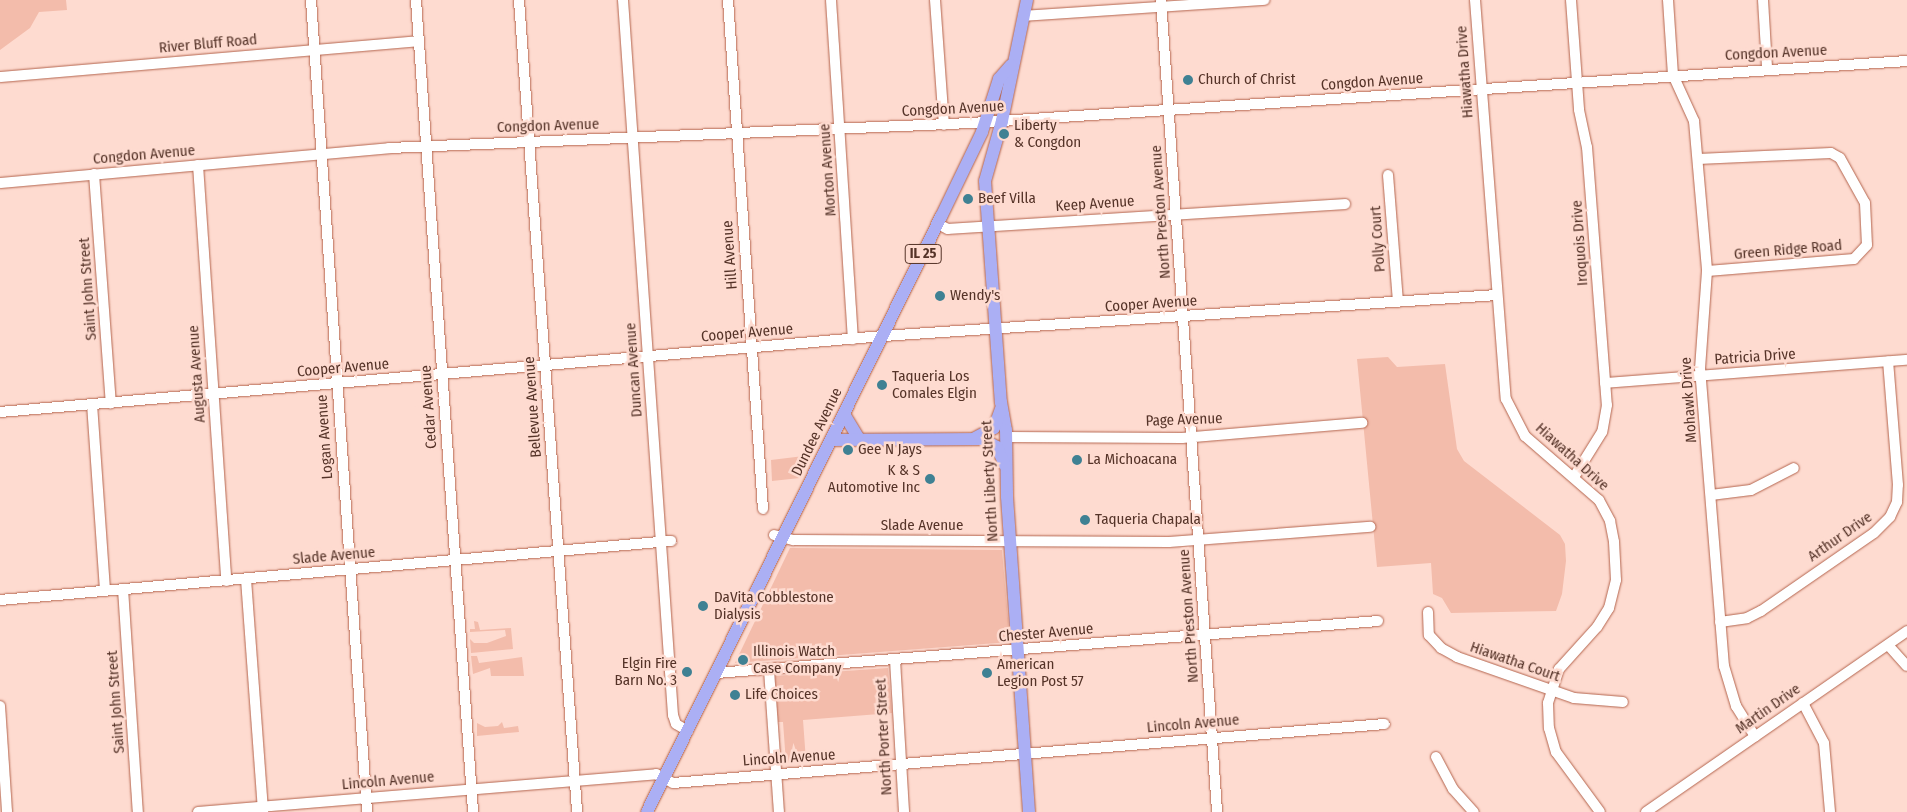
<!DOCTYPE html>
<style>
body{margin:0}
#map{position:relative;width:1907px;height:812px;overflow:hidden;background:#fedbd0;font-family:"Fira Sans Condensed",sans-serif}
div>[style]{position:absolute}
.green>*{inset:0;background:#f3bcab}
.roads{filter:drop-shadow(0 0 1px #b4654e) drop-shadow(0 0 1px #b4654e)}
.minor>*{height:10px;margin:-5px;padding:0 5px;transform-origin:5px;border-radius:5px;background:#fff}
.major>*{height:12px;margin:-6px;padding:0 6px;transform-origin:6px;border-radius:6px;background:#abaff4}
.dots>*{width:14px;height:14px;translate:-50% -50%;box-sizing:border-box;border:2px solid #fedbd0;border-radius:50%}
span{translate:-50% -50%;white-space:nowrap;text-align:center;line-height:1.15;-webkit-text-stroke:5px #fedbd0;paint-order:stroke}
.shield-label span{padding:1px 4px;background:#fedbd0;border:1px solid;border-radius:4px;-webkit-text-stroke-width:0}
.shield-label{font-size:14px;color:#553328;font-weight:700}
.street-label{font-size:15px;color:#553328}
.poi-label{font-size:15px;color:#553328}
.left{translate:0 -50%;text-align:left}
.right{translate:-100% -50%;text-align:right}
</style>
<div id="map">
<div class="green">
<div style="clip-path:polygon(0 0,66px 0,67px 10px,39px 12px,30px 28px,0 50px)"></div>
<div style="clip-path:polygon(1388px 357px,1397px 367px,1445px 364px,1457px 449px,1464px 461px,1560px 535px,1565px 544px,1566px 561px,1562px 594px,1556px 611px,1451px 613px,1442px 598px,1433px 594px,1431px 563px,1377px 567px,1357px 359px)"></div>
<div style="clip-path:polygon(812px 455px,800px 478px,772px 481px,771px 460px)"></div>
<div style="clip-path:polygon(790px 548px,1002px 550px,1010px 642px,735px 663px)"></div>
<div style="clip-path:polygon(474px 621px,478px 622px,480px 630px,511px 628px,513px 649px,471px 653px,470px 639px,474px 643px,487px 643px,506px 636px,505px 630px,470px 632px,470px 629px,475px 629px)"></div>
<div style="clip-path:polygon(471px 656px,477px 656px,479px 663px,522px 657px,524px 676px,491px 676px,490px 668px,473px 674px)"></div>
<div style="clip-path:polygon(888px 668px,892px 713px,803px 720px,806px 761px,786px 763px,783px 722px,778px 722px,775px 676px)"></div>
<div style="clip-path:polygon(502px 722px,504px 728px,518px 726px,519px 732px,477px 736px,477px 723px,485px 727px,498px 726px)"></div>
</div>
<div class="roads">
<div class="minor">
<div style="left:311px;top:0;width:814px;rotate:86.05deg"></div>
<div style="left:416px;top:0;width:814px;rotate:85.98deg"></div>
<div style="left:519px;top:0;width:814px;rotate:85.91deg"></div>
<div style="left:623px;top:0;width:717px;rotate:86deg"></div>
<div style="left:673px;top:715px;width:9px;rotate:72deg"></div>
<div style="left:676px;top:724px;width:14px;rotate:30deg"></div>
<div style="left:728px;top:0;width:510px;rotate:86.07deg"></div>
<div style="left:831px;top:0;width:340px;rotate:86.3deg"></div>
<div style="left:935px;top:0;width:125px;rotate:85.9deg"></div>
<div style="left:1161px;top:0;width:814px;rotate:86.05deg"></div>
<div style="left:1475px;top:0;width:400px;rotate:85.6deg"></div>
<div style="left:1506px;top:399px;width:42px;rotate:62.8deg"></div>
<div style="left:1525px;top:436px;width:98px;rotate:40.9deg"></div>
<div style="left:1599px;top:500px;width:24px;rotate:62deg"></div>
<div style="left:1610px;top:521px;width:21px;rotate:79deg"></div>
<div style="left:1614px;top:542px;width:38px;rotate:87deg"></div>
<div style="left:1616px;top:580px;width:29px;rotate:104deg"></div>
<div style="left:1609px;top:608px;width:22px;rotate:122deg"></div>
<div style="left:1597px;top:627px;width:57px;rotate:132.1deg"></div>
<div style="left:1559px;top:669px;width:36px;rotate:108deg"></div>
<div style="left:1548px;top:703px;width:25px;rotate:88deg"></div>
<div style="left:1549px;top:728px;width:25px;rotate:74deg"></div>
<div style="left:1556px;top:752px;width:74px;rotate:53.7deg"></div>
<div style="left:1571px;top:0;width:110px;rotate:85.8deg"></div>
<div style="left:1579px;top:110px;width:38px;rotate:78deg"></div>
<div style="left:1587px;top:147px;width:259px;rotate:85.6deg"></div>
<div style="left:1607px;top:405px;width:27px;rotate:100deg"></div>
<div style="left:1602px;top:432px;width:53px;rotate:121.9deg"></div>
<div style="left:1668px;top:0;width:75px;rotate:86.2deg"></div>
<div style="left:1673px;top:75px;width:51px;rotate:65.5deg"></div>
<div style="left:1694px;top:121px;width:151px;rotate:85deg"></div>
<div style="left:1707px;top:271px;width:97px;rotate:94.1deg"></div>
<div style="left:1700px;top:368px;width:299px;rotate:85.4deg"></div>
<div style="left:1724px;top:666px;width:42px;rotate:73.3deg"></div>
<div style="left:1736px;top:706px;width:36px;rotate:58deg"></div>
<div style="left:1763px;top:0;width:68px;rotate:86.6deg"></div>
<div style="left:1023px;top:16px;width:242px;rotate:-3.8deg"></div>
<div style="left:0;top:77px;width:420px;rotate:-4.9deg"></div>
<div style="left:1698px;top:159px;width:133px;rotate:-2.6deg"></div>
<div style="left:1831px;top:153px;width:10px;rotate:29deg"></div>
<div style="left:1840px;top:158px;width:51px;rotate:60.9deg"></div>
<div style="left:1865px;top:203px;width:42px;rotate:87.3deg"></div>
<div style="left:1867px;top:245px;width:19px;rotate:133deg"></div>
<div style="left:1854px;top:259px;width:147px;rotate:175.3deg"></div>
<div style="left:198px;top:165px;width:417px;rotate:86.1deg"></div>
<div style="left:94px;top:174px;width:230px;rotate:85.8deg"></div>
<div style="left:1388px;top:175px;width:127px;rotate:85.5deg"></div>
<div style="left:0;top:183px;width:391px;rotate:-5.1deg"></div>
<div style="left:389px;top:148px;width:583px;rotate:-2.46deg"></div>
<div style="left:971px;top:123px;width:938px;rotate:-3.79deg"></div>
<div style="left:938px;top:224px;width:11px;rotate:27deg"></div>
<div style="left:948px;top:229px;width:398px;rotate:-3.6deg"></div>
<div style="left:1605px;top:383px;width:303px;rotate:-4.4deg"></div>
<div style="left:92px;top:404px;width:187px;rotate:86deg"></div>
<div style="left:0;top:412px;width:886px;rotate:-4.92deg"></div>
<div style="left:883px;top:336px;width:615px;rotate:-3.82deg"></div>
<div style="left:1006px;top:437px;width:176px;rotate:0.3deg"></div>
<div style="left:1182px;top:438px;width:181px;rotate:-4.8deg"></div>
<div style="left:1711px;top:495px;width:40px;rotate:-7.1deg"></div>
<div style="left:1751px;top:490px;width:48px;rotate:-27.1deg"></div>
<div style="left:774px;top:535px;width:20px;rotate:15deg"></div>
<div style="left:793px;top:540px;width:376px;rotate:0.3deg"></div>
<div style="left:1169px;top:542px;width:202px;rotate:-4.3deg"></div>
<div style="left:246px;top:579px;width:234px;rotate:85.8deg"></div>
<div style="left:123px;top:589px;width:224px;rotate:86.2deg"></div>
<div style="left:0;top:600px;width:674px;rotate:-5.03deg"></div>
<div style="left:1428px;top:612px;width:23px;rotate:88deg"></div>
<div style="left:1429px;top:635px;width:18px;rotate:47deg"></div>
<div style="left:1441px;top:648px;width:18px;rotate:29deg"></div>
<div style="left:1457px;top:657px;width:124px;rotate:19.3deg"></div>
<div style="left:1574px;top:698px;width:49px;rotate:4.7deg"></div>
<div style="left:1720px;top:622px;width:27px;rotate:-8deg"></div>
<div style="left:1747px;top:618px;width:16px;rotate:-27deg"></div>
<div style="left:1761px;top:611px;width:137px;rotate:-34.6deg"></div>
<div style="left:1874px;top:533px;width:23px;rotate:-45deg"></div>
<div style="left:1890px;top:517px;width:17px;rotate:-65deg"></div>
<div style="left:1897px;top:502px;width:17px;rotate:-87deg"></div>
<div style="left:1898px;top:485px;width:124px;rotate:-94.6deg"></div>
<div style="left:1888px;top:645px;width:28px;rotate:48deg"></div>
<div style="left:895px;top:660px;width:152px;rotate:86.6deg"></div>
<div style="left:769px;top:670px;width:142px;rotate:86deg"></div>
<div style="left:716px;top:673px;width:664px;rotate:-4.49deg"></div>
<div style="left:1803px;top:703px;width:45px;rotate:62.3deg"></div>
<div style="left:1824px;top:743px;width:69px;rotate:85deg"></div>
<div style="left:0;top:706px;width:106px;rotate:86.2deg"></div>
<div style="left:1436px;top:757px;width:36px;rotate:62deg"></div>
<div style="left:1453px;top:789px;width:31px;rotate:48deg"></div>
<div style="left:198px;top:812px;width:460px;rotate:-4.7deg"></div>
<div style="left:656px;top:774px;width:19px;rotate:28deg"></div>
<div style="left:673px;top:783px;width:714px;rotate:-4.74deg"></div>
<div style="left:1646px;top:812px;width:318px;rotate:-34.7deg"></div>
</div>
<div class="major">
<div style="left:1027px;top:0;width:124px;rotate:101.7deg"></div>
<div style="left:1002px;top:121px;width:62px;rotate:105.8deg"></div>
<div style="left:985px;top:181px;width:222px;rotate:85.9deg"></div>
<div style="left:1001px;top:402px;width:28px;rotate:80deg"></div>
<div style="left:1006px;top:430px;width:67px;rotate:89.1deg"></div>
<div style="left:1007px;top:497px;width:316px;rotate:86deg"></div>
<div style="left:844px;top:414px;width:27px;rotate:59deg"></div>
<div style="left:975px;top:438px;width:21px;rotate:-28deg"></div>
<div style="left:994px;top:428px;width:20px;rotate:-70deg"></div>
<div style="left:832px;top:440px;width:150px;rotate:-0.4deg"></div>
<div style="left:982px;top:439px;width:17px;rotate:28deg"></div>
<div style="left:997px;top:447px;width:20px;rotate:66deg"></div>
<div style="left:647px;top:812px;width:664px;rotate:-63.71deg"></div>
<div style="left:941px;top:217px;width:94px;rotate:-64.2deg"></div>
<div style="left:982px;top:132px;width:56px;rotate:-72.2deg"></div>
<div style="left:999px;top:79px;width:18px;rotate:-49deg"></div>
</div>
</div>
<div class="dots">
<div style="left:1188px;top:80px;background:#3f8193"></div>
<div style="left:1004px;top:134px;background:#3f8193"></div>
<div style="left:968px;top:199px;background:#3f8193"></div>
<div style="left:940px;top:296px;background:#3f8193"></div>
<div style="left:882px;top:385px;background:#3f8193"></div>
<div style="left:848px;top:450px;background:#3f8193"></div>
<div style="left:1077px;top:460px;background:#3f8193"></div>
<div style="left:930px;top:479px;background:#3f8193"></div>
<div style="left:1085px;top:520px;background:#3f8193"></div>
<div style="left:703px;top:606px;background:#3f8193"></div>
<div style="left:743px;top:660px;background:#3f8193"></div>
<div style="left:687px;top:672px;background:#3f8193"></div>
<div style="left:987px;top:673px;background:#3f8193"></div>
<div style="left:735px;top:695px;background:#3f8193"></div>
</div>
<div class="shield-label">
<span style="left:923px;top:254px">IL 25</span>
</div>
<div class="street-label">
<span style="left:208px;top:44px;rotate:-5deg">River Bluff Road</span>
<span style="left:1776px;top:53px;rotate:-3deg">Congdon Avenue</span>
<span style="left:1465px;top:72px;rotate:-94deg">Hiawatha Drive</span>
<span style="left:1372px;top:82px;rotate:-4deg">Congdon Avenue</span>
<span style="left:953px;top:109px;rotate:-3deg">Congdon Avenue</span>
<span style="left:548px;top:126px;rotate:-2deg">Congdon Avenue</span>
<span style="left:144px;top:155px;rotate:-5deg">Congdon Avenue</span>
<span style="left:828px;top:170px;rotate:-94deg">Morton Avenue</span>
<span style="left:1095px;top:204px;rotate:-4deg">Keep Avenue</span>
<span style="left:1161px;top:212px;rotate:-94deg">North Preston Avenue</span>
<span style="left:1378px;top:239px;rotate:-94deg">Polly Court</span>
<span style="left:1580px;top:243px;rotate:-94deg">Iroquois Drive</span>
<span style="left:1788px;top:250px;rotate:-5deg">Green Ridge Road</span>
<span style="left:730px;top:255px;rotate:-94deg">Hill Avenue</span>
<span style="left:88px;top:289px;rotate:-94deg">Saint John Street</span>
<span style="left:1151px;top:304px;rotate:-4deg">Cooper Avenue</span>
<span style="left:747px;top:333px;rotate:-5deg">Cooper Avenue</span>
<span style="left:1755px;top:357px;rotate:-4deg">Patricia Drive</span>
<span style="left:343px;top:368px;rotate:-5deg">Cooper Avenue</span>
<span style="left:634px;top:370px;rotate:-94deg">Duncan Avenue</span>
<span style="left:197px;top:374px;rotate:-94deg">Augusta Avenue</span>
<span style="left:1689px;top:400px;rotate:-94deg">Mohawk Drive</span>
<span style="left:429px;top:407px;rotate:-94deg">Cedar Avenue</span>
<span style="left:533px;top:407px;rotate:-94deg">Bellevue Avenue</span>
<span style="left:1184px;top:420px;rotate:-2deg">Page Avenue</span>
<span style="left:817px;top:432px;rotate:-64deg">Dundee Avenue</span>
<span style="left:325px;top:437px;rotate:-94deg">Logan Avenue</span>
<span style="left:1572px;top:457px;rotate:42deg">Hiawatha Drive</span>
<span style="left:990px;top:481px;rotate:-93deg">North Liberty Street</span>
<span style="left:922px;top:526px">Slade Avenue</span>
<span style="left:1840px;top:537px;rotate:-35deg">Arthur Drive</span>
<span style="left:334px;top:556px;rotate:-5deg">Slade Avenue</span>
<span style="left:1189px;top:616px;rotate:-94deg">North Preston Avenue</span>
<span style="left:1046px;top:633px;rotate:-5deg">Chester Avenue</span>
<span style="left:1515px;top:662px;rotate:19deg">Hiawatha Court</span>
<span style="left:116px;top:702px;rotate:-94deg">Saint John Street</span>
<span style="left:1768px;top:709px;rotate:-35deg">Martin Drive</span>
<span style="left:1193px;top:724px;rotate:-5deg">Lincoln Avenue</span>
<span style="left:884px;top:737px;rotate:-93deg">North Porter Street</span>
<span style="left:789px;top:758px;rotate:-4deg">Lincoln Avenue</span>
<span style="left:388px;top:781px;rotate:-5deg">Lincoln Avenue</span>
</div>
<div class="poi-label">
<span class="left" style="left:1198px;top:80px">Church of Christ</span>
<span class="left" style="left:1014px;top:134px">Liberty<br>&amp; Congdon</span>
<span class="left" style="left:978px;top:199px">Beef Villa</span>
<span class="left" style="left:950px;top:296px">Wendy's</span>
<span class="left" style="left:892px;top:385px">Taqueria Los<br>Comales Elgin</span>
<span class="left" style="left:858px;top:450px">Gee N Jays</span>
<span class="left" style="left:1087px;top:460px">La Michoacana</span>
<span class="right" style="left:920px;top:479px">K &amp; S<br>Automotive Inc</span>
<span class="left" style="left:1095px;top:520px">Taqueria Chapala</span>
<span class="left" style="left:714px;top:606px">DaVita Cobblestone<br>Dialysis</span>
<span class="left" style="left:753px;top:660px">Illinois Watch<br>Case Company</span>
<span class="right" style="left:677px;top:672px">Elgin Fire<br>Barn No. 3</span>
<span class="left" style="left:997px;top:673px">American<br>Legion Post 57</span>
<span class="left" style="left:745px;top:695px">Life Choices</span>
</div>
</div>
